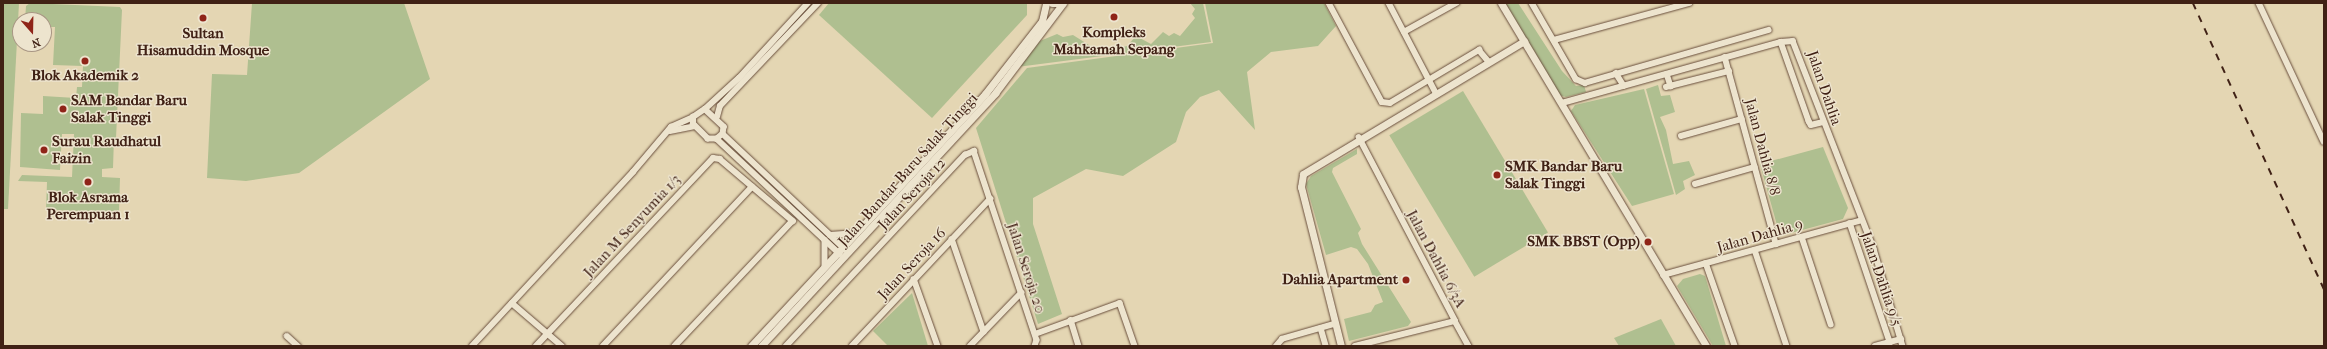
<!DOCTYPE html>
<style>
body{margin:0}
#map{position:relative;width:2327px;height:349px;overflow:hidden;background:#e4d6b3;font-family:"IM FELL French Canon",serif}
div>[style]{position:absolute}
.green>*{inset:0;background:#afbf90;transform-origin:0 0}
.roads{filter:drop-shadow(0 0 1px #694e3c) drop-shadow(0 0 1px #694e3c)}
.street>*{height:5.5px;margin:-2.75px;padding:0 2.75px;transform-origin:2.75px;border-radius:2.75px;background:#ede4ce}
.secondary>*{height:7px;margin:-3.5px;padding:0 3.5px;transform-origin:3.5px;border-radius:3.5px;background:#ede4ce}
.rail>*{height:1.5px;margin-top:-0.75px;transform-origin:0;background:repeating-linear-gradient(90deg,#402115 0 7px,transparent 0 14px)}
.dots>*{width:11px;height:11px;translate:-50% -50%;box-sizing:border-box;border:2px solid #ede4ce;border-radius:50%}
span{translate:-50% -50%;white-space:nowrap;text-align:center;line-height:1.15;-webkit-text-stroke:3px #ede4ce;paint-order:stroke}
.poi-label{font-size:15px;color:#402115;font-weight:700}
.left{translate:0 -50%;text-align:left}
.right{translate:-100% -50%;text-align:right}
.street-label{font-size:15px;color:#402115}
.frame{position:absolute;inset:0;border:4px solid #402115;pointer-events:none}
.north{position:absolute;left:12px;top:12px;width:40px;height:40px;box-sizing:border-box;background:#ede4ce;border:1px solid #a89684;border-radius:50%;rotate:160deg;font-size:11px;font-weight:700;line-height:16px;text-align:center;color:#402115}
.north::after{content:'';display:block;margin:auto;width:14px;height:18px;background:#8f2418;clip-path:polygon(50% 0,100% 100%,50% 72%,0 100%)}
</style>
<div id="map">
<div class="green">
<div style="clip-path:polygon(3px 3px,19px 3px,8px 209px,3px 209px)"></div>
<div style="clip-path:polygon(30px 3px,120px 7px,122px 10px,116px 138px,114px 138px,113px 168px,102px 169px,102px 177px,120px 178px,119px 212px,46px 210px,47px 182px,18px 181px,22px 175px,72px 177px,74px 134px,62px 134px,60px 170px,20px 167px,21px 113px,43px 114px,43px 96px,76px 98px,77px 87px,82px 87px,83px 66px,53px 65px,55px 27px,44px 27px,44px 20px,25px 20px,26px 6px)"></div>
<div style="clip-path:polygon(252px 3px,404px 3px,430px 79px,299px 173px,246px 181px,207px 178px,212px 74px,247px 75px)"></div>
<div style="clip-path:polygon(829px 3px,1027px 3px,1027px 15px,932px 118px,819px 15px)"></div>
<div style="clip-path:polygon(1190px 3px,1203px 3px,1211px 42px,1017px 67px,1040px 41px,1057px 34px,1063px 37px,1073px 35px,1100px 52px,1127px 46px,1136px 36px,1151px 44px,1163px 32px,1169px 36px,1174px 33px,1180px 36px,1195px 18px,1192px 14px,1195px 9px)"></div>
<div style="clip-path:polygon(1205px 3px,1324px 3px,1336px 26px,1318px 46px,1271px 52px,1247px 72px,1255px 130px,1219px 90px,1200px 97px,1186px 112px,1176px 142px,1123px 176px,1086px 169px,1033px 198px,1033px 224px,1062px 314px,1038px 324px,976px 128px,1027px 68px,1213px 43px)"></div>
<div style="clip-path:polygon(1503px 3px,1518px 3px,1562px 71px,1576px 86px,1584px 85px,1586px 92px,1566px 97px,1558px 95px)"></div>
<div style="clip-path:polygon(1658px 85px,1661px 96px,1670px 95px,1675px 112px,1660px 117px,1666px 130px,1673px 164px,1689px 161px,1695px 175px,1683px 181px,1685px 189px,1676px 195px,1646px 89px)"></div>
<div style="clip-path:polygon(1644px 89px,1674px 194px,1632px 206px,1571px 111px,1575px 105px)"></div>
<div style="left:1463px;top:91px;width:165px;height:86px;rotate:59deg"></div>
<div style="clip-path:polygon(1823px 147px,1848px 208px,1843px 219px,1780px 236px,1760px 164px)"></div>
<div style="clip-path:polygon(1357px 149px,1357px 154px,1333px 168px,1332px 172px,1361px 229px,1358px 233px,1362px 244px,1411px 322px,1408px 326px,1349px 341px,1344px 319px,1371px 312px,1375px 305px,1383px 302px,1368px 264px,1357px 249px,1351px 247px,1326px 255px,1306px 184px,1311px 176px)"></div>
<div style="clip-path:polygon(1700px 274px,1705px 276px,1726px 346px,1713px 346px,1677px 286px,1683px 279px)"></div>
<div style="clip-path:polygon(912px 293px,928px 346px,888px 346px,873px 331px)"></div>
<div style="clip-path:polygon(1661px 319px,1676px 346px,1619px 346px,1614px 338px)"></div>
</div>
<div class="roads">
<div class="street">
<div style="left:1329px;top:3px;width:112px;rotate:61.8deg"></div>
<div style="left:1382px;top:102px;width:8px;rotate:7deg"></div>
<div style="left:1390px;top:103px;width:104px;rotate:-30.8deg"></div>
<div style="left:1479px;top:50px;width:16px;rotate:50deg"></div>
<div style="left:1389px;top:3px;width:102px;rotate:62.4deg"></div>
<div style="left:1532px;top:3px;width:88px;rotate:59.9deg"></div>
<div style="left:1576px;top:79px;width:10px;rotate:24deg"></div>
<div style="left:1585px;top:83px;width:191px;rotate:-16.1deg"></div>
<div style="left:2259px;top:3px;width:153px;rotate:64.9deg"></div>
<div style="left:1404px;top:32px;width:60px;rotate:-29.1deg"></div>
<div style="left:1554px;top:40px;width:140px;rotate:-15.3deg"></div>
<div style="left:1781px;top:42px;width:84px;rotate:70.5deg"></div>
<div style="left:1809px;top:121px;width:4px;rotate:63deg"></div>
<div style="left:1811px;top:125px;width:12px;rotate:-14deg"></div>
<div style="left:1725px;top:57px;width:194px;rotate:74.7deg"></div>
<div style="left:1616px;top:73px;width:15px;rotate:58deg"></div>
<div style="left:1667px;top:74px;width:13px;rotate:72deg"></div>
<div style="left:1666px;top:87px;width:65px;rotate:-14.3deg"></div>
<div style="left:1562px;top:103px;width:227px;rotate:-15.6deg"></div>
<div style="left:1781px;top:42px;width:12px;rotate:-5deg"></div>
<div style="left:1793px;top:41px;width:223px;rotate:68.7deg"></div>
<div style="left:1874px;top:249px;width:101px;rotate:73.4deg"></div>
<div style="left:705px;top:109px;width:46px;rotate:-42.4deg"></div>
<div style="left:739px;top:78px;width:102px;rotate:-47.4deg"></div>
<div style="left:705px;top:109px;width:26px;rotate:43deg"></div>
<div style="left:724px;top:127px;width:7px;rotate:98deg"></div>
<div style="left:723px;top:134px;width:8px;rotate:140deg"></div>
<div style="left:717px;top:139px;width:9px;rotate:180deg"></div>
<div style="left:708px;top:139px;width:21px;rotate:-135deg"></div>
<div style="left:693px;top:124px;width:7px;rotate:-90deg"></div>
<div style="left:693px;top:117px;width:14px;rotate:-34deg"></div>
<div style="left:717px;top:117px;width:11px;rotate:-75deg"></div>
<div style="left:720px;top:106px;width:142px;rotate:-46.4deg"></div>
<div style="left:670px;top:131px;width:25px;rotate:-11deg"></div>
<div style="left:723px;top:134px;width:168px;rotate:43.3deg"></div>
<div style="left:1681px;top:136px;width:63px;rotate:-15.6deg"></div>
<div style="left:717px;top:139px;width:168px;rotate:43.1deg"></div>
<div style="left:1695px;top:184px;width:62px;rotate:-15.8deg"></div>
<div style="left:1850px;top:223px;width:126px;rotate:71.4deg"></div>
<div style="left:830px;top:235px;width:27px;rotate:-4deg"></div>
<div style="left:1802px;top:237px;width:92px;rotate:71.6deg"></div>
<div style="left:952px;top:239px;width:98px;rotate:71deg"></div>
<div style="left:825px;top:240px;width:26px;rotate:90deg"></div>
<div style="left:1755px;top:250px;width:101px;rotate:71.6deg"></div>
<div style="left:1706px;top:263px;width:88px;rotate:70.7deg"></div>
<div style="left:1663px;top:275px;width:206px;rotate:-15.4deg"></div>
<div style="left:914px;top:279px;width:71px;rotate:70.3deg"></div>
<div style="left:512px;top:303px;width:66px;rotate:40.7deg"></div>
<div style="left:1071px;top:320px;width:27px;rotate:73deg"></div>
<div style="left:1455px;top:321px;width:29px;rotate:61deg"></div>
<div style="left:1321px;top:328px;width:19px;rotate:74deg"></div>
<div style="left:1035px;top:334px;width:90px;rotate:-20deg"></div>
<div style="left:1120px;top:303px;width:46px;rotate:70.8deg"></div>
<div style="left:287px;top:336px;width:15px;rotate:42deg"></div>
<div style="left:472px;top:346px;width:237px;rotate:-47.2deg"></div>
<div style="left:633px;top:172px;width:59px;rotate:-49.8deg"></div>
<div style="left:671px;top:127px;width:24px;rotate:-24deg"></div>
<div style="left:536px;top:346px;width:258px;rotate:-46.7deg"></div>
<div style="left:713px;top:158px;width:7px;rotate:8deg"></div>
<div style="left:720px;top:159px;width:96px;rotate:40.3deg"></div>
<div style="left:793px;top:221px;width:172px;rotate:133.3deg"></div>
<div style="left:603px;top:346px;width:218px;rotate:-46.9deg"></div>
<div style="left:786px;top:346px;width:262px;rotate:-46.9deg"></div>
<div style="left:965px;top:155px;width:10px;rotate:-24deg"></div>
<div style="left:974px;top:151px;width:199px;rotate:71.6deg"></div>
<div style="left:1037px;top:340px;width:6px;rotate:108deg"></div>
<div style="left:852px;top:346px;width:202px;rotate:-46.8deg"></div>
<div style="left:970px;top:346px;width:74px;rotate:-46.1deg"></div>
<div style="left:1276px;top:346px;width:9px;rotate:-49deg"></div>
<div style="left:1282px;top:339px;width:54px;rotate:-16.1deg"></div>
<div style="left:1355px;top:346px;width:103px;rotate:-14deg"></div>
<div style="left:1455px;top:321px;width:207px;rotate:-117.7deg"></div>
<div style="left:1875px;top:346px;width:27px;rotate:-15deg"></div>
</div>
<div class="secondary">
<div style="left:1052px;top:3px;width:10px"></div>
<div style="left:1501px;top:3px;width:400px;rotate:59.1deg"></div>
<div style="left:751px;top:346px;width:344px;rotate:-47.1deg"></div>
<div style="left:985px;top:94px;width:93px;rotate:-52deg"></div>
<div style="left:1042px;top:21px;width:18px;rotate:-77deg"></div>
<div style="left:761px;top:346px;width:345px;rotate:-47.2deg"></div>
<div style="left:995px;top:93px;width:113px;rotate:-52.9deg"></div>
<div style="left:1341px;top:346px;width:164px;rotate:-104.1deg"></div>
<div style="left:1301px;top:187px;width:13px;rotate:-81deg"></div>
<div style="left:1303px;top:174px;width:258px;rotate:-31deg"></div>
</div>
</div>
<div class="rail">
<div style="left:2193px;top:3px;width:315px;rotate:65.4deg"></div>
</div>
<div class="dots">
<div style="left:1114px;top:17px;background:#8f2418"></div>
<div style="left:203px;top:18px;background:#8f2418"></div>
<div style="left:85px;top:61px;background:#8f2418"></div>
<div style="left:63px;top:109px;background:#8f2418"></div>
<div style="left:44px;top:150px;background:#8f2418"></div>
<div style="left:1497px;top:175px;background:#8f2418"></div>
<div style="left:88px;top:182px;background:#8f2418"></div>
<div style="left:1648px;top:242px;background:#8f2418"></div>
<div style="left:1406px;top:280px;background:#8f2418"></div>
</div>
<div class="poi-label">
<span style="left:1114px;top:41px">Kompleks<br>Mahkamah Sepang</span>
<span style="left:203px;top:42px">Sultan<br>Hisamuddin Mosque</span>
<span style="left:85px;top:76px">Blok Akademik 2</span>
<span class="left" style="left:71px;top:109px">SAM Bandar Baru<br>Salak Tinggi</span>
<span class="left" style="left:52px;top:150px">Surau Raudhatul<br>Faizin</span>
<span class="left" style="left:1505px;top:175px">SMK Bandar Baru<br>Salak Tinggi</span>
<span style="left:88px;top:206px">Blok Asrama<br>Perempuan 1</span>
<span class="right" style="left:1640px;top:242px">SMK BBST (Opp)</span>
<span class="right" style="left:1398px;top:280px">Dahlia Apartment</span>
</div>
<div class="street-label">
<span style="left:1824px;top:88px;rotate:71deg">Jalan Dahlia</span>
<span style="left:1762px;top:147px;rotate:75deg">Jalan Dahlia 8/8</span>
<span style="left:908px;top:170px;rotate:-48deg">Jalan Bandar Baru Salak Tinggi</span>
<span style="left:912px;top:194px;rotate:-47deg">Jalan Seroja 12</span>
<span style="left:632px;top:226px;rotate:-47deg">Jalan M Senyumia 1/3</span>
<span style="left:1760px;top:236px;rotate:-16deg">Jalan Dahlia 9</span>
<span style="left:1436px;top:259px;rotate:62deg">Jalan Dahlia 6/3A</span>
<span style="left:912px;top:264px;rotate:-47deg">Jalan Seroja 16</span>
<span style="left:1026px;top:268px;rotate:72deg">Jalan Seroja 20</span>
<span style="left:1881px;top:279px;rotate:71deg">Jalan Dahlia 9/5</span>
</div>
<div class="frame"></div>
<div class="north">N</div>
</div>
